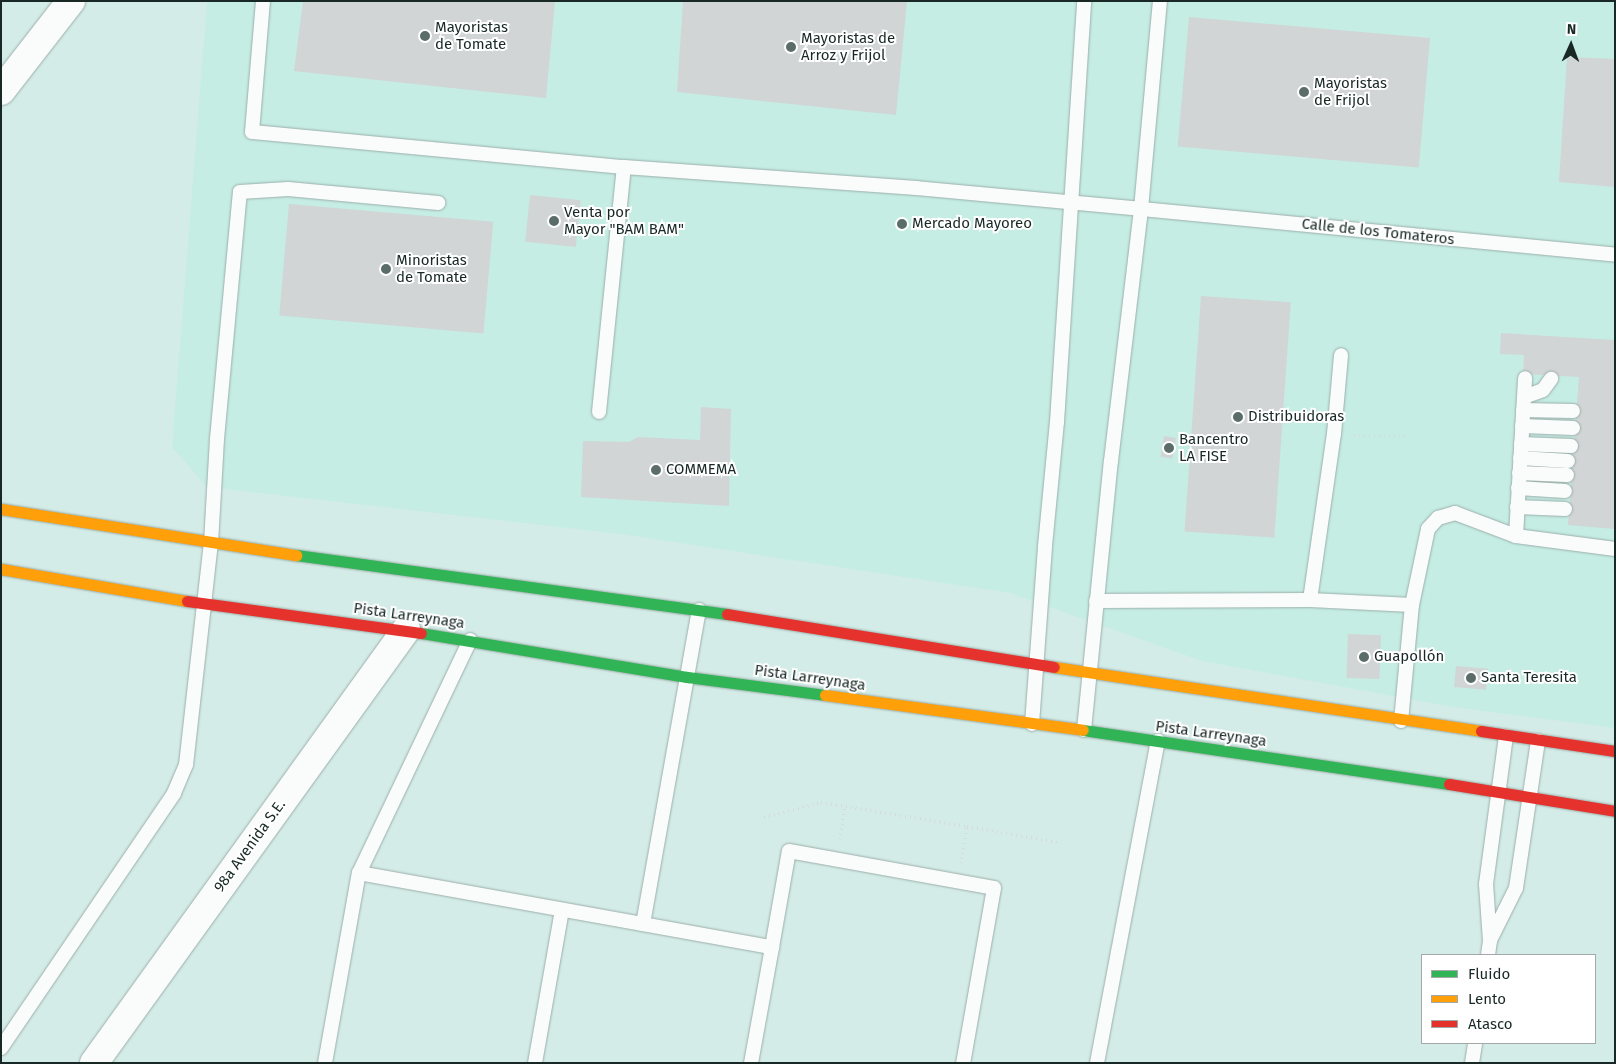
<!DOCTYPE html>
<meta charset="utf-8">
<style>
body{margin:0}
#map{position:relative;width:1616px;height:1064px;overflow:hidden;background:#d4ece7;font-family:"Fira Sans",sans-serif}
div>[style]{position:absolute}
.built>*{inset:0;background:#c5ede4}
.building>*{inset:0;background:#d1d5d5;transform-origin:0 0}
.path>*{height:3px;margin-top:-1.5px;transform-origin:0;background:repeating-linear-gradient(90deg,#d4dbd9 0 1px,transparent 0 5px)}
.roads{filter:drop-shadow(0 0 1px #9caeaa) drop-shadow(0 0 1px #9caeaa)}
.lane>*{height:14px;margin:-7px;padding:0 7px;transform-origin:7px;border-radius:7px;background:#f9fcfb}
.street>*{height:28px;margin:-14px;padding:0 14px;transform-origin:14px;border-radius:14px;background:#f9fcfb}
.fast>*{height:11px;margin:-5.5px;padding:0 5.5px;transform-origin:5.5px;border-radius:5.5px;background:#30b455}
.slow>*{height:11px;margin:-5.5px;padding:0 5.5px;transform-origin:5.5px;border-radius:5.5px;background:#ff9f0a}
.jam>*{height:11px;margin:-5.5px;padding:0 5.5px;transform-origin:5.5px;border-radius:5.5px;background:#e5322d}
.dots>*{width:14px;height:14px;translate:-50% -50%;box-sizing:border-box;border:2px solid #fff;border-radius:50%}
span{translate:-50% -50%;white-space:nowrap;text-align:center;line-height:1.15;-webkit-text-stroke:4px #fff;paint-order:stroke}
.poi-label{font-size:15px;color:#182925}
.left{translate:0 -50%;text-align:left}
.street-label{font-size:15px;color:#182925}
.frame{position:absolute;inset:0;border:2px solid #182925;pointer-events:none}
.legend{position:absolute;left:1421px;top:954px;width:175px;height:90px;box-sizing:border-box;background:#fff;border:1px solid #a3a9a8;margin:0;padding:6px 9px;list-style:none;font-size:15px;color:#182925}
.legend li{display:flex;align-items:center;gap:10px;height:25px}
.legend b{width:25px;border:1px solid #a3a9a8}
.north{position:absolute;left:1546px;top:20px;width:50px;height:50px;-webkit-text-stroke:4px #fff;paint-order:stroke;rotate:2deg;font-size:14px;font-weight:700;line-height:20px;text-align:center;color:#182925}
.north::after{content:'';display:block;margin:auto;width:18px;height:22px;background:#182925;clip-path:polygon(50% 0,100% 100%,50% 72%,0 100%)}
</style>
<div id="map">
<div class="built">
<div style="clip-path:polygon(207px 1px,1615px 1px,1615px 728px,1453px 707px,1202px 661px,1010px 593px,621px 534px,207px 487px,172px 447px)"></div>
</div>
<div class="building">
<div style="clip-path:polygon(303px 1px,555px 1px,546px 98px,294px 71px)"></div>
<div style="clip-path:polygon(683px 1px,907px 1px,896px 115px,677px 92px)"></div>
<div style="left:1189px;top:17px;width:242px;height:130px;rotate:5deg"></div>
<div style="clip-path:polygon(1567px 57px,1615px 59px,1615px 187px,1559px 182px)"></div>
<div style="left:530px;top:195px;width:51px;height:47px;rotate:6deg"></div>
<div style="left:289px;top:204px;width:205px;height:112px;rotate:5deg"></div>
<div style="left:1201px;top:296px;width:90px;height:236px;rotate:4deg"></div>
<div style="clip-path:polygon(1501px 333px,1615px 340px,1615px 529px,1568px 525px,1579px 377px,1523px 374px,1524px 355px,1500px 354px)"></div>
<div style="clip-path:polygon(701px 407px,731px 409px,729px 506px,581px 497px,583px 441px,629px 442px,638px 437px,700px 440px)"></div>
<div style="left:1164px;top:436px;width:12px;height:21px;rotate:9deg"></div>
<div style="left:1348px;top:634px;width:33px;height:44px;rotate:2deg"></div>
<div style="left:1456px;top:666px;width:32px;height:21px;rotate:5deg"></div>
</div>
<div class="path">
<div style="left:1354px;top:435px;width:53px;rotate:1.1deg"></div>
<div style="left:764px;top:817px;width:59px;rotate:-14.7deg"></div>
<div style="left:821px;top:802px;width:148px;rotate:9.3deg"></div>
<div style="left:840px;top:839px;width:34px;rotate:-82deg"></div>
<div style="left:961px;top:863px;width:37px;rotate:-81deg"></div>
<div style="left:967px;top:826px;width:92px;rotate:10deg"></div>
</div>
<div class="roads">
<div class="lane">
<div style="left:263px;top:1px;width:131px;rotate:94.8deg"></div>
<div style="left:252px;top:132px;width:374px;rotate:5.4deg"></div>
<div style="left:624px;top:167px;width:293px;rotate:4.1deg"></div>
<div style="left:916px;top:188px;width:226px;rotate:5.3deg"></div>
<div style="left:1141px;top:209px;width:476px;rotate:5.5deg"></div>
<div style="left:1524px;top:397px;width:20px;rotate:-20deg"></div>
<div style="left:1543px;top:390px;width:14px;rotate:-54deg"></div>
<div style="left:1523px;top:410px;width:50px;rotate:1.1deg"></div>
<div style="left:599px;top:412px;width:246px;rotate:-84.2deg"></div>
<div style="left:1522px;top:426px;width:51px;rotate:2.2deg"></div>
<div style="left:1521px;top:444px;width:50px;rotate:2.3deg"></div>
<div style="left:1520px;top:458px;width:48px;rotate:3.6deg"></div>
<div style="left:1519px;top:473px;width:48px;rotate:2.4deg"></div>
<div style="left:1518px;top:488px;width:47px;rotate:3.7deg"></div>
<div style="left:1517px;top:507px;width:48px;rotate:2.4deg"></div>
<div style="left:1516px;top:536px;width:158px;rotate:-86.7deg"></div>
<div style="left:1310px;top:600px;width:168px;rotate:-81.8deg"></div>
<div style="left:1334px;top:434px;width:79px;rotate:-84.9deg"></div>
<div style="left:1096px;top:601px;width:214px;rotate:-0.3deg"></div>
<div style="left:1310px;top:600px;width:102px;rotate:2.8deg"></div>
<div style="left:1401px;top:721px;width:117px;rotate:-84.6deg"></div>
<div style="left:1412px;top:605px;width:78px;rotate:-78.1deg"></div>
<div style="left:1428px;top:529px;width:15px;rotate:-48deg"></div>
<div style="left:1438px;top:518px;width:18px;rotate:-16deg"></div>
<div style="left:1455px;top:513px;width:65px;rotate:20.7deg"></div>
<div style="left:1516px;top:536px;width:100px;rotate:7.5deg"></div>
<div style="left:1032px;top:724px;width:178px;rotate:-85.8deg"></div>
<div style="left:1045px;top:546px;width:125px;rotate:-84.5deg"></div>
<div style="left:1057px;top:422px;width:422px;rotate:-86.3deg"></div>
<div style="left:1084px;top:730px;width:270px;rotate:-84.3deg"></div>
<div style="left:1111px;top:461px;width:254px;rotate:-83.2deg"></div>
<div style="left:1141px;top:209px;width:209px;rotate:-84.8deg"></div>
<div style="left:359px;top:873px;width:420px;rotate:10.2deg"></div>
<div style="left:772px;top:947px;width:97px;rotate:-80deg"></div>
<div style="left:789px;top:851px;width:208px;rotate:10.2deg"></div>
<div style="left:994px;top:888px;width:178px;rotate:100deg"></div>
<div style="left:643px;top:924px;width:319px;rotate:-79.9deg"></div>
<div style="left:1490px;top:940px;width:58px;rotate:-63.4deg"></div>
<div style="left:1516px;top:888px;width:149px;rotate:-81.5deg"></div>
<div style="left:1488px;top:955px;width:14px;rotate:-82deg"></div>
<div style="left:1490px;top:941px;width:57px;rotate:-94deg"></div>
<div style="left:1486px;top:884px;width:149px;rotate:-82.3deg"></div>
<div style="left:1px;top:1048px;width:308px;rotate:-55.8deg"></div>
<div style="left:174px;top:793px;width:30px;rotate:-67deg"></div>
<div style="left:186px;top:765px;width:223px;rotate:-83.6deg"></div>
<div style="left:211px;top:543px;width:104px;rotate:-86.7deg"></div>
<div style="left:217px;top:439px;width:248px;rotate:-84.7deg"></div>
<div style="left:240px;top:192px;width:48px;rotate:-3.6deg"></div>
<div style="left:288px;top:189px;width:151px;rotate:5.3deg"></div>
<div style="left:325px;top:1063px;width:193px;rotate:-79.9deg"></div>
<div style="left:359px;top:873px;width:258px;rotate:-64.5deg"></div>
<div style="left:535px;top:1063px;width:155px;rotate:-80deg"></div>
<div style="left:751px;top:1063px;width:118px;rotate:-79.7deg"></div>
<div style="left:1097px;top:1063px;width:328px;rotate:-79.3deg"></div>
<div style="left:1472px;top:1063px;width:20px;rotate:-81deg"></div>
</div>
<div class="street">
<div style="left:1px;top:91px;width:114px;rotate:-52.1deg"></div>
<div style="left:94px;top:1063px;width:534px;rotate:-54.23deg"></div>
</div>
<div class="fast">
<div style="left:296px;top:555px;width:435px;rotate:7.8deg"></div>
<div style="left:421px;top:633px;width:270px;rotate:9.4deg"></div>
<div style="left:687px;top:677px;width:139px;rotate:7.4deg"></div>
<div style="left:1083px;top:730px;width:370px;rotate:8.4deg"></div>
</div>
<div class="slow">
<div style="left:1px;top:509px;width:299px;rotate:8.9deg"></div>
<div style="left:1px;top:569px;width:189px;rotate:9.8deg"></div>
<div style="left:1054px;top:667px;width:432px;rotate:8.5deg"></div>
<div style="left:825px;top:695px;width:260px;rotate:7.7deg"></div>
</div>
<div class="jam">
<div style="left:187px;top:601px;width:236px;rotate:7.8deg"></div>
<div style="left:727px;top:614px;width:331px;rotate:9.2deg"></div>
<div style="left:1481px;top:731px;width:135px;rotate:8.5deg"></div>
<div style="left:1449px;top:784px;width:168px;rotate:9.2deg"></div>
</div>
</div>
<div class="dots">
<div style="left:425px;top:36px;background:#5a6d69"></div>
<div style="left:791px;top:47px;background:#5a6d69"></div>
<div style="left:1304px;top:92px;background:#5a6d69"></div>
<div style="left:554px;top:221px;background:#5a6d69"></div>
<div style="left:902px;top:224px;background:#5a6d69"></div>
<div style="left:386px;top:269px;background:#5a6d69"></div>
<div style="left:1238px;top:417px;background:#5a6d69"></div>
<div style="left:1169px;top:448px;background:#5a6d69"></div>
<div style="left:656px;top:470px;background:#5a6d69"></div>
<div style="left:1364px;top:657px;background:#5a6d69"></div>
<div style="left:1471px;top:678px;background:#5a6d69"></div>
</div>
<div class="poi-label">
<span class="left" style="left:435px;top:36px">Mayoristas<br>de Tomate</span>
<span class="left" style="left:801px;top:47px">Mayoristas de<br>Arroz y Frijol</span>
<span class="left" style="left:1314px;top:92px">Mayoristas<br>de Frijol</span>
<span class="left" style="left:564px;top:221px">Venta por<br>Mayor "BAM BAM"</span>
<span class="left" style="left:912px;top:224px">Mercado Mayoreo</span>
<span class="left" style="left:396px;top:269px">Minoristas<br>de Tomate</span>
<span class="left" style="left:1248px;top:417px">Distribuidoras</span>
<span class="left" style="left:1179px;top:448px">Bancentro<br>LA FISE</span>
<span class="left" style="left:666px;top:470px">COMMEMA</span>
<span class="left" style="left:1374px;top:657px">Guapollón</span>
<span class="left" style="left:1481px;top:678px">Santa Teresita</span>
</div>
<div class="street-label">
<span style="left:1378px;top:232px;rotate:6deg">Calle de los Tomateros</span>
<span style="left:409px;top:616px;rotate:8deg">Pista Larreynaga</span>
<span style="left:810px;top:678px;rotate:8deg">Pista Larreynaga</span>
<span style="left:1211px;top:734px;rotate:8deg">Pista Larreynaga</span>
<span style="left:250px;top:846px;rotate:-54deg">98a Avenida S.E.</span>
</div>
<div class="frame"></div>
<ul class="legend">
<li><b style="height:6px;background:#30b455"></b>Fluido</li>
<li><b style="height:6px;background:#ff9f0a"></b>Lento</li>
<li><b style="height:6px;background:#e5322d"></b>Atasco</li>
</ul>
<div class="north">N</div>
</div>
